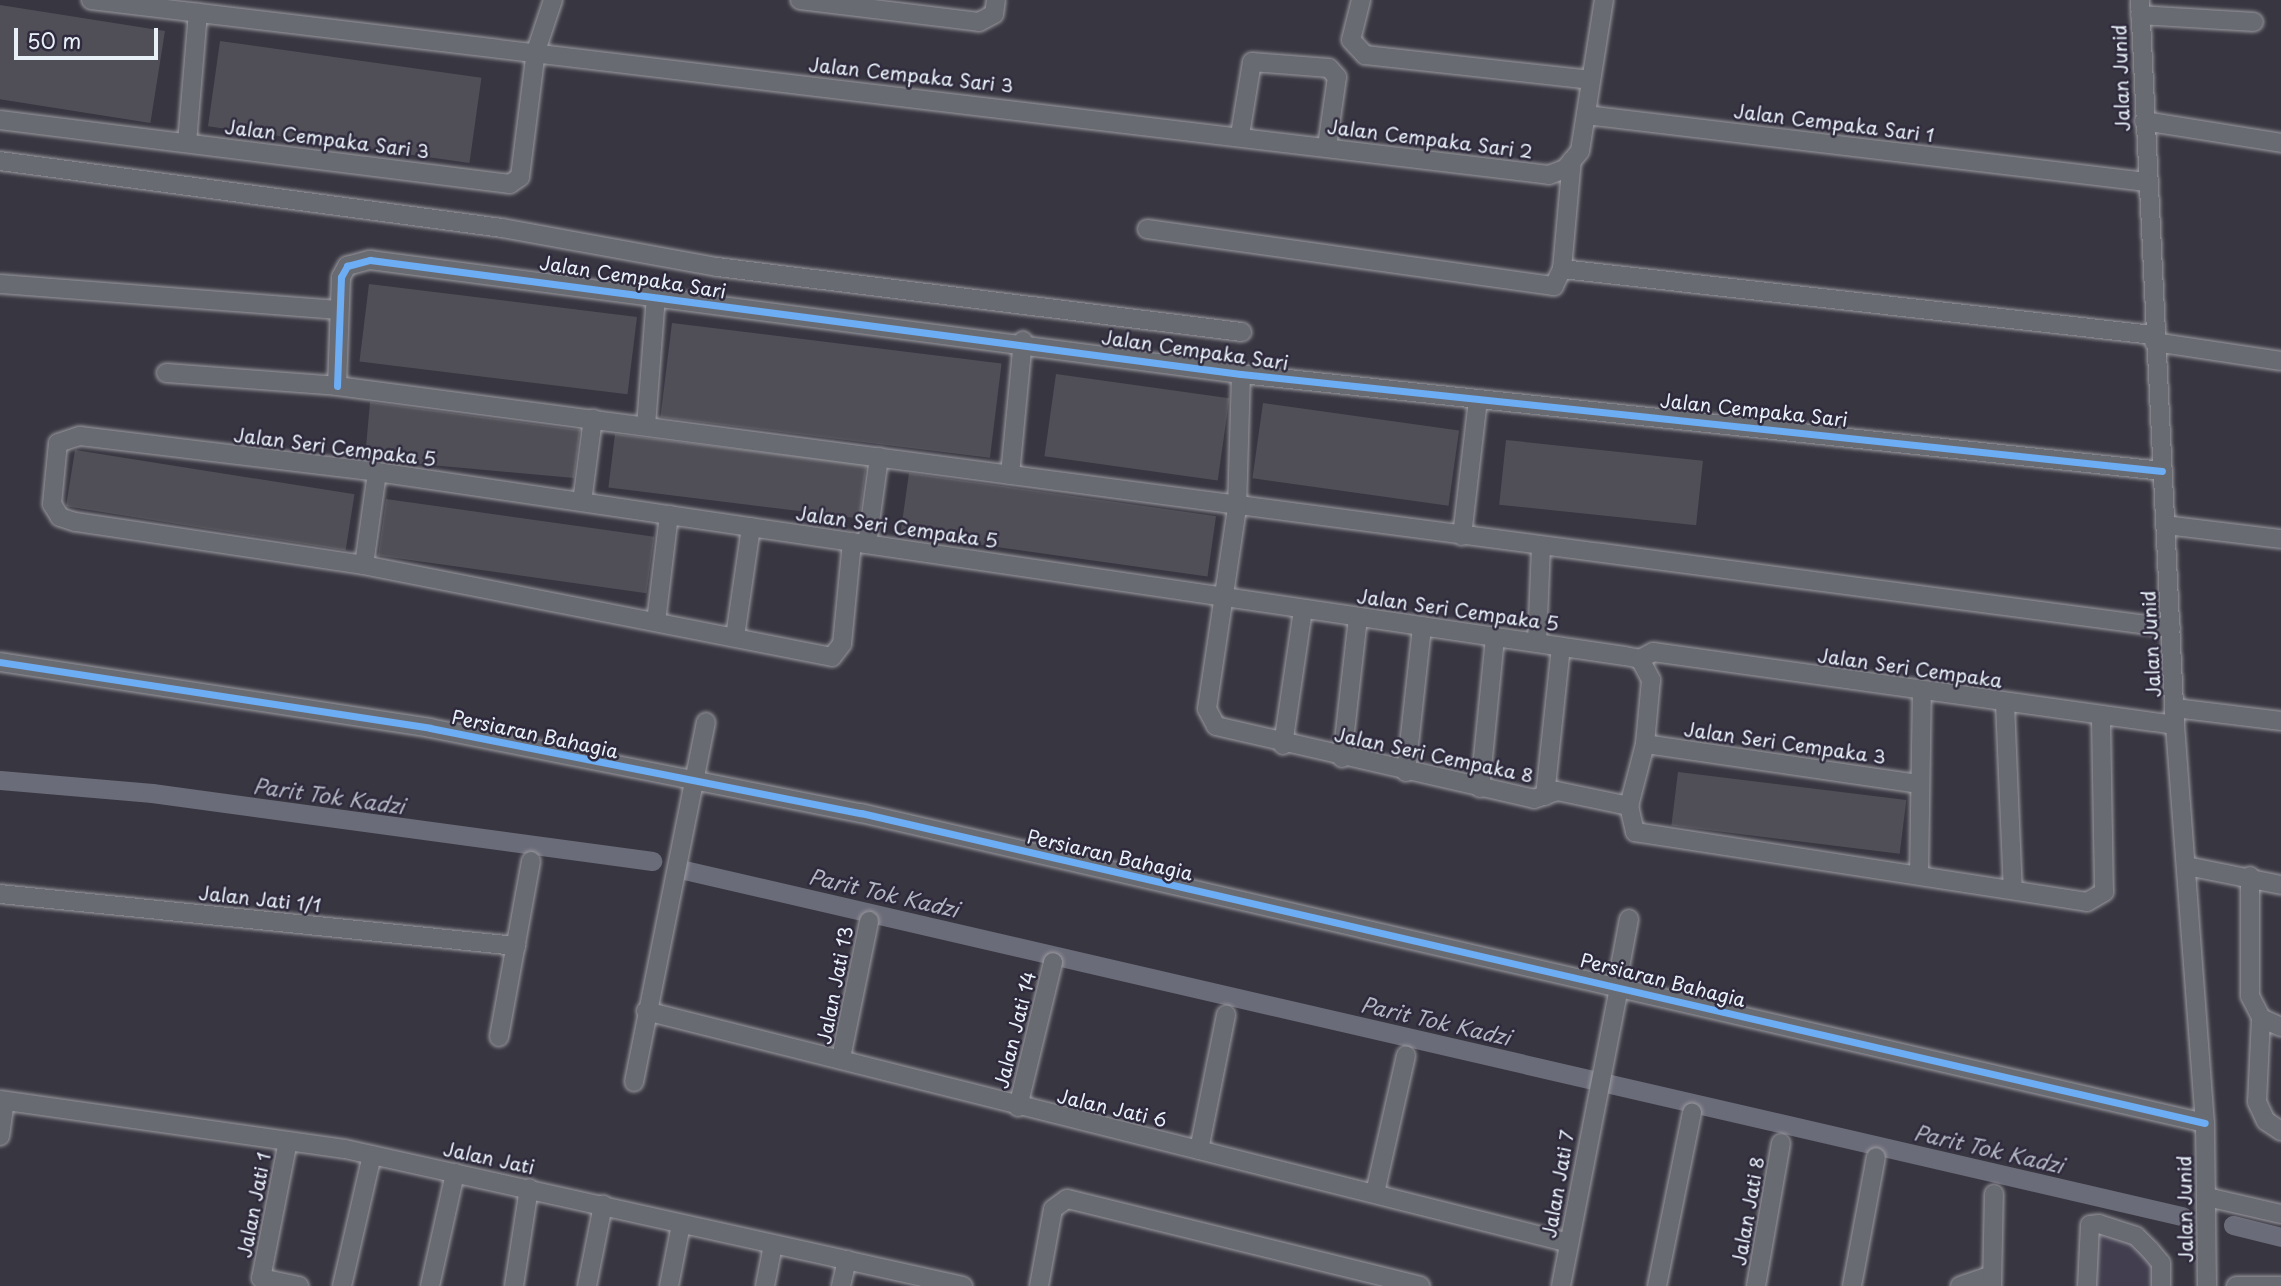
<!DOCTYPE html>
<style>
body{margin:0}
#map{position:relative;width:2281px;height:1286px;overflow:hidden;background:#383640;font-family:"Playpen Sans",sans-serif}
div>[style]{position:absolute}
.built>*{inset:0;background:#423e4f}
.canal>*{height:19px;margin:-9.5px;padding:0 9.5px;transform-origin:9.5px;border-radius:9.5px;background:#6b6c79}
.building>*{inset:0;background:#504f57;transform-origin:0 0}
.roads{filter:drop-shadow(0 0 2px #9c9ca2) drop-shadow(0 0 2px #9c9ca2)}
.minor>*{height:18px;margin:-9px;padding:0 9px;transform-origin:9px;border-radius:9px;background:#696b72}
.cycleway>*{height:7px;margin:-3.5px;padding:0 3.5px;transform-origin:3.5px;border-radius:3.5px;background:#6dadf4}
span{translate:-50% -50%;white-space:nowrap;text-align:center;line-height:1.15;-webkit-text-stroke:5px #2f2a3d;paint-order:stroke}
.street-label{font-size:19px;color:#e8f1f8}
.water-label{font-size:21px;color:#b2b7c2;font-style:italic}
.scale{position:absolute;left:14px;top:28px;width:144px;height:32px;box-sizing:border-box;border:4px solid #e8f1f8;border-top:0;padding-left:9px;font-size:21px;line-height:24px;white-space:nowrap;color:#e8f1f8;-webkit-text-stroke:5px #2f2a3d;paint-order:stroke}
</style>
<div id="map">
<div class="built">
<div style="clip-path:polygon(2086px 1222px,2138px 1233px,2167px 1286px,2083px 1286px)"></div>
</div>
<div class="canal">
<div style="left:0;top:780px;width:153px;rotate:4.9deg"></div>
<div style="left:152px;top:793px;width:505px;rotate:7.74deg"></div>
<div style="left:680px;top:869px;width:1542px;rotate:13.01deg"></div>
<div style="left:2233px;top:1225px;width:49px;rotate:14deg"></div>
</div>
<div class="building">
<div style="left:0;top:5px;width:167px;height:93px;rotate:9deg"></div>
<div style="left:220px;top:41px;width:264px;height:86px;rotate:8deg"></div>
<div style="left:369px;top:284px;width:270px;height:78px;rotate:7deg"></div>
<div style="left:672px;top:323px;width:332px;height:95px;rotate:7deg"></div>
<div style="left:1056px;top:374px;width:175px;height:83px;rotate:8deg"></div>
<div style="clip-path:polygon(370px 402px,580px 430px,574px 478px,365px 459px)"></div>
<div style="left:1263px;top:403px;width:198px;height:76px;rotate:8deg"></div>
<div style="left:615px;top:434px;width:253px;height:54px;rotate:7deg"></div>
<div style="left:1506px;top:440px;width:198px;height:65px;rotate:6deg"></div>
<div style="left:75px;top:450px;width:283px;height:57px;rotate:9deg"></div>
<div style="left:909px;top:473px;width:310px;height:61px;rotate:8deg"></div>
<div style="left:386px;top:499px;width:271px;height:57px;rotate:8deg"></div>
<div style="left:1678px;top:772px;width:230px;height:54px;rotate:7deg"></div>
</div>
<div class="roads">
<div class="minor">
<div style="left:91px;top:0;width:1468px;rotate:6.84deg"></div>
<div style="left:1549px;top:175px;width:17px;rotate:-21deg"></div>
<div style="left:1565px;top:169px;width:23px;rotate:-50deg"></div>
<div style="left:1580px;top:151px;width:153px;rotate:-81deg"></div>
<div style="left:800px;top:0;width:180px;rotate:7deg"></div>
<div style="left:979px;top:22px;width:17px;rotate:-28deg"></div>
<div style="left:994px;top:14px;width:14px;rotate:-82deg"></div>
<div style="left:1361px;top:0;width:41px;rotate:104deg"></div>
<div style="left:1351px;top:40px;width:21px;rotate:47deg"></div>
<div style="left:1365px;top:55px;width:226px;rotate:6.3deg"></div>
<div style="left:2140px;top:0;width:726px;rotate:87.24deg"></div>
<div style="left:2175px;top:725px;width:399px;rotate:85.7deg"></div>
<div style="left:2205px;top:1123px;width:163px;rotate:89.3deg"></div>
<div style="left:2140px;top:15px;width:114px;rotate:3.5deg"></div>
<div style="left:1586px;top:115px;width:564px;rotate:6.82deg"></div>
<div style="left:0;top:120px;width:514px;rotate:7.15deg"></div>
<div style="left:510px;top:184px;width:12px;rotate:-35deg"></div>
<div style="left:520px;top:177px;width:127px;rotate:-82.8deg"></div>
<div style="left:536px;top:51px;width:54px;rotate:-71.6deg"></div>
<div style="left:2144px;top:121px;width:139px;rotate:9.1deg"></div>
<div style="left:1240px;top:135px;width:74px;rotate:-80.7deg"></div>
<div style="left:1252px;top:62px;width:77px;rotate:4.5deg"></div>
<div style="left:1329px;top:68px;width:12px;rotate:48deg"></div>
<div style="left:1337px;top:77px;width:70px;rotate:98.2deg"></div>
<div style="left:187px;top:143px;width:131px;rotate:-85.2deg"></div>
<div style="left:0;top:161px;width:506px;rotate:7.6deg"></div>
<div style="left:502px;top:228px;width:219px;rotate:10.3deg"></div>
<div style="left:717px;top:267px;width:529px;rotate:7.06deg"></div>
<div style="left:1147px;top:229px;width:411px;rotate:8deg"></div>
<div style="left:1554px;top:286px;width:19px;rotate:-65deg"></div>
<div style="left:1562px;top:269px;width:109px;rotate:-84.8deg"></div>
<div style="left:1562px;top:269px;width:595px;rotate:6.37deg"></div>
<div style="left:0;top:284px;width:340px;rotate:4.4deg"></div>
<div style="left:2154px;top:342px;width:128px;rotate:8.5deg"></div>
<div style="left:166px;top:373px;width:171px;rotate:4.3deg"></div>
<div style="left:337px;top:386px;width:1850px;rotate:7.52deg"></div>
<div style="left:1241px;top:374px;width:134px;rotate:91.7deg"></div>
<div style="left:1237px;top:508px;width:203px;rotate:98.5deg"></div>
<div style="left:1207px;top:709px;width:19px;rotate:62deg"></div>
<div style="left:1216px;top:726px;width:326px;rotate:12.9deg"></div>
<div style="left:1534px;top:799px;width:24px;rotate:-19deg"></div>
<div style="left:1557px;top:791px;width:74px;rotate:11.8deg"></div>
<div style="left:337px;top:386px;width:109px;rotate:-87.9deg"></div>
<div style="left:341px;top:277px;width:13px;rotate:-61deg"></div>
<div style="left:347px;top:266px;width:24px;rotate:-15deg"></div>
<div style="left:370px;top:260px;width:878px;rotate:7.46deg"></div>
<div style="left:1241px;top:374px;width:926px;rotate:6.01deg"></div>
<div style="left:646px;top:426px;width:131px;rotate:-85.6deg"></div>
<div style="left:1010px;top:475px;width:135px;rotate:-84.5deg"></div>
<div style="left:582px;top:502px;width:84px;rotate:-82.5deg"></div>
<div style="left:2165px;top:525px;width:117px;rotate:6.9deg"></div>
<div style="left:1462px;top:536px;width:137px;rotate:-83.3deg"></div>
<div style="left:852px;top:542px;width:102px;rotate:95.6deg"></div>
<div style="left:842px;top:644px;width:16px;rotate:128deg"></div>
<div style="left:832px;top:657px;width:477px;rotate:-168.9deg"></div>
<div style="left:364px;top:565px;width:292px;rotate:-171.5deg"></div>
<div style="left:75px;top:522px;width:16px;rotate:-162deg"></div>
<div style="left:60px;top:517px;width:15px;rotate:-122deg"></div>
<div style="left:52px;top:504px;width:61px;rotate:-84.4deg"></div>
<div style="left:58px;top:443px;width:23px;rotate:-18deg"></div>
<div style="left:80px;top:436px;width:299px;rotate:6.9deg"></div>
<div style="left:377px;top:472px;width:1261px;rotate:8.39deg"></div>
<div style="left:1625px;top:656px;width:15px;rotate:11deg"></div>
<div style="left:1640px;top:659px;width:24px;rotate:62deg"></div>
<div style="left:1651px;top:680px;width:64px;rotate:95.4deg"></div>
<div style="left:1645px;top:744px;width:64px;rotate:104.5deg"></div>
<div style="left:1629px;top:806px;width:27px;rotate:77deg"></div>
<div style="left:1635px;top:832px;width:457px;rotate:8.8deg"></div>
<div style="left:2087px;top:902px;width:20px;rotate:-30deg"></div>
<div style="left:2104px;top:892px;width:177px;rotate:-91deg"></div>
<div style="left:867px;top:544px;width:88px;rotate:-82.1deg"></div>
<div style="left:364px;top:565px;width:94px;rotate:-82deg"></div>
<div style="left:656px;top:622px;width:108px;rotate:-83.1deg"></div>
<div style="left:735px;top:637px;width:111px;rotate:-81.7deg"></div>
<div style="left:1537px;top:643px;width:96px;rotate:-87.6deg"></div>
<div style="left:1640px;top:659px;width:15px;rotate:-28deg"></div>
<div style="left:1653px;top:652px;width:527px;rotate:7.96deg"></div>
<div style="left:0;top:662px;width:435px;rotate:8.7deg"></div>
<div style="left:430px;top:728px;width:439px;rotate:11.2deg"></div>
<div style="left:861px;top:813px;width:1379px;rotate:12.99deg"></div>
<div style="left:2005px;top:703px;width:187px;rotate:87.6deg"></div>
<div style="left:2175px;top:708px;width:107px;rotate:7deg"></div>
<div style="left:1645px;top:744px;width:277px;rotate:8.3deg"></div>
<div style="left:1283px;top:745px;width:137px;rotate:-81.6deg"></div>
<div style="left:1342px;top:758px;width:142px;rotate:-83.5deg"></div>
<div style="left:1406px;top:772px;width:147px;rotate:-83.7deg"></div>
<div style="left:1480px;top:788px;width:152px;rotate:-84.3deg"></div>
<div style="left:1545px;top:796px;width:150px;rotate:-83.9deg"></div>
<div style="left:2187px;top:866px;width:96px;rotate:11.4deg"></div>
<div style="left:1919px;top:875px;width:183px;rotate:-89.1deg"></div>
<div style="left:2250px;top:876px;width:120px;rotate:90deg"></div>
<div style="left:2250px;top:996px;width:25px;rotate:63deg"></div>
<div style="left:0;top:894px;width:519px;rotate:5.75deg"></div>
<div style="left:1617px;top:983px;width:65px;rotate:-79.4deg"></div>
<div style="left:646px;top:1011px;width:952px;rotate:14.11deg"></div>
<div style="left:2261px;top:1018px;width:84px;rotate:92.7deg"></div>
<div style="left:2257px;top:1102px;width:21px;rotate:65deg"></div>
<div style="left:2266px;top:1121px;width:18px;rotate:34deg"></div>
<div style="left:2261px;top:1018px;width:22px;rotate:24deg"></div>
<div style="left:499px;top:1037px;width:179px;rotate:-79.7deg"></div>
<div style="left:841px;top:1058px;width:140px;rotate:-78.4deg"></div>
<div style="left:634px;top:1082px;width:367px;rotate:-78.7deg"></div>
<div style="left:0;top:1100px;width:348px;rotate:8.1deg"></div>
<div style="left:345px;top:1149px;width:633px;rotate:12.5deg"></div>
<div style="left:1018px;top:1107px;width:149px;rotate:-76.4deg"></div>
<div style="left:0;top:1136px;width:35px;rotate:-82deg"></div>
<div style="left:288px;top:1141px;width:140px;rotate:101.1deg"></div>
<div style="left:261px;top:1278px;width:39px;rotate:12deg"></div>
<div style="left:1199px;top:1150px;width:138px;rotate:-78.7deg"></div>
<div style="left:1375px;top:1193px;width:141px;rotate:-77.3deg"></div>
<div style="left:2207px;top:1197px;width:76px;rotate:12.9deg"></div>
<div style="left:342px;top:1286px;width:134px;rotate:-77.1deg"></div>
<div style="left:430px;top:1286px;width:116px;rotate:-77.5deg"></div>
<div style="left:514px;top:1286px;width:99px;rotate:-81.3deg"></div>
<div style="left:587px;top:1286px;width:83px;rotate:-78.8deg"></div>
<div style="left:669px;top:1286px;width:63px;rotate:-79deg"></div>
<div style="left:765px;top:1286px;width:42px;rotate:-79deg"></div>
<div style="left:841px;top:1286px;width:27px;rotate:-77deg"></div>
<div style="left:1039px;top:1286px;width:78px;rotate:-79.7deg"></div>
<div style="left:1053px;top:1209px;width:17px;rotate:-36deg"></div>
<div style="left:1067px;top:1199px;width:364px;rotate:13.8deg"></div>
<div style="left:1561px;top:1286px;width:309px;rotate:-79deg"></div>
<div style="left:1657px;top:1286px;width:177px;rotate:-78.6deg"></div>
<div style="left:1756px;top:1286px;width:145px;rotate:-80.1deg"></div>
<div style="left:1852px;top:1286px;width:131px;rotate:-79.5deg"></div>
<div style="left:1960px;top:1286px;width:34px;rotate:-19deg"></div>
<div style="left:1992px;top:1286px;width:92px;rotate:-88.8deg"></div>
<div style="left:2087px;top:1286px;width:61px;rotate:-87.2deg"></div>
<div style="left:2090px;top:1225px;width:9px;rotate:-6deg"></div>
<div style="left:2099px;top:1224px;width:39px;rotate:18deg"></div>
<div style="left:2136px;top:1236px;width:20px;rotate:45deg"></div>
<div style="left:2150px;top:1250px;width:17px;rotate:50deg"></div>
<div style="left:2161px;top:1263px;width:23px;rotate:90deg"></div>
<div style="left:2236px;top:1286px;width:45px"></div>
</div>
</div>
<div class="cycleway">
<div style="left:337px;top:386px;width:109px;rotate:-87.9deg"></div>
<div style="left:341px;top:277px;width:13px;rotate:-61deg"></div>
<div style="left:347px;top:266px;width:24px;rotate:-15deg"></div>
<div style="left:370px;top:260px;width:878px;rotate:7.46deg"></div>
<div style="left:1241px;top:374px;width:926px;rotate:6.01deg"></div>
<div style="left:0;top:662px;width:435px;rotate:8.7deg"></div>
<div style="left:430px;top:728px;width:439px;rotate:11.2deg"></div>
<div style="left:861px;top:813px;width:1379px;rotate:12.99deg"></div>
</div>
<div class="street-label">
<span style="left:911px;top:75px;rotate:6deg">Jalan Cempaka Sari 3</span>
<span style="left:2121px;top:78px;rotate:-92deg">Jalan Junid</span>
<span style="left:1834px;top:123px;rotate:7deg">Jalan Cempaka Sari 1</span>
<span style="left:327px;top:139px;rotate:7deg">Jalan Cempaka Sari 3</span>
<span style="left:1430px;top:139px;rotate:7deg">Jalan Cempaka Sari 2</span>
<span style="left:633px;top:277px;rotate:9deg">Jalan Cempaka Sari</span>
<span style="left:1195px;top:350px;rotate:8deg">Jalan Cempaka Sari</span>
<span style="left:1754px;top:410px;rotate:6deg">Jalan Cempaka Sari</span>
<span style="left:335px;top:447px;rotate:7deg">Jalan Seri Cempaka 5</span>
<span style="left:897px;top:527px;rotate:8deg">Jalan Seri Cempaka 5</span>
<span style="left:1458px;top:610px;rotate:8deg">Jalan Seri Cempaka 5</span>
<span style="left:2151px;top:644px;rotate:-93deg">Jalan Junid</span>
<span style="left:1910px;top:668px;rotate:8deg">Jalan Seri Cempaka</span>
<span style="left:535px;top:734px;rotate:12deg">Persiaran Bahagia</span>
<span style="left:1785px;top:743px;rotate:8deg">Jalan Seri Cempaka 3</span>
<span style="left:1434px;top:755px;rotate:12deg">Jalan Seri Cempaka 8</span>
<span style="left:1110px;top:855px;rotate:13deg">Persiaran Bahagia</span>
<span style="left:260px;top:899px;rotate:6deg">Jalan Jati 1/1</span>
<span style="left:1663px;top:980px;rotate:14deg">Persiaran Bahagia</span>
<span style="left:835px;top:985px;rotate:-79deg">Jalan Jati 13</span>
<span style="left:1015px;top:1030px;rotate:-76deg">Jalan Jati 14</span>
<span style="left:1112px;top:1108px;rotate:13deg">Jalan Jati 6</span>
<span style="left:489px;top:1158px;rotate:12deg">Jalan Jati</span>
<span style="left:1558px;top:1184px;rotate:-80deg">Jalan Jati 7</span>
<span style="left:254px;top:1205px;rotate:-79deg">Jalan Jati 1</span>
<span style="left:2185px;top:1209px;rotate:-91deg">Jalan Junid</span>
<span style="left:1748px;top:1211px;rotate:-80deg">Jalan Jati 8</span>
</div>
<div class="water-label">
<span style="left:329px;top:795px;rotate:8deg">Parit Tok Kadzi</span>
<span style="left:884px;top:892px;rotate:13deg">Parit Tok Kadzi</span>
<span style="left:1436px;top:1020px;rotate:13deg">Parit Tok Kadzi</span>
<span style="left:1989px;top:1148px;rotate:13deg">Parit Tok Kadzi</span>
</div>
<div class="scale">50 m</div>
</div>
